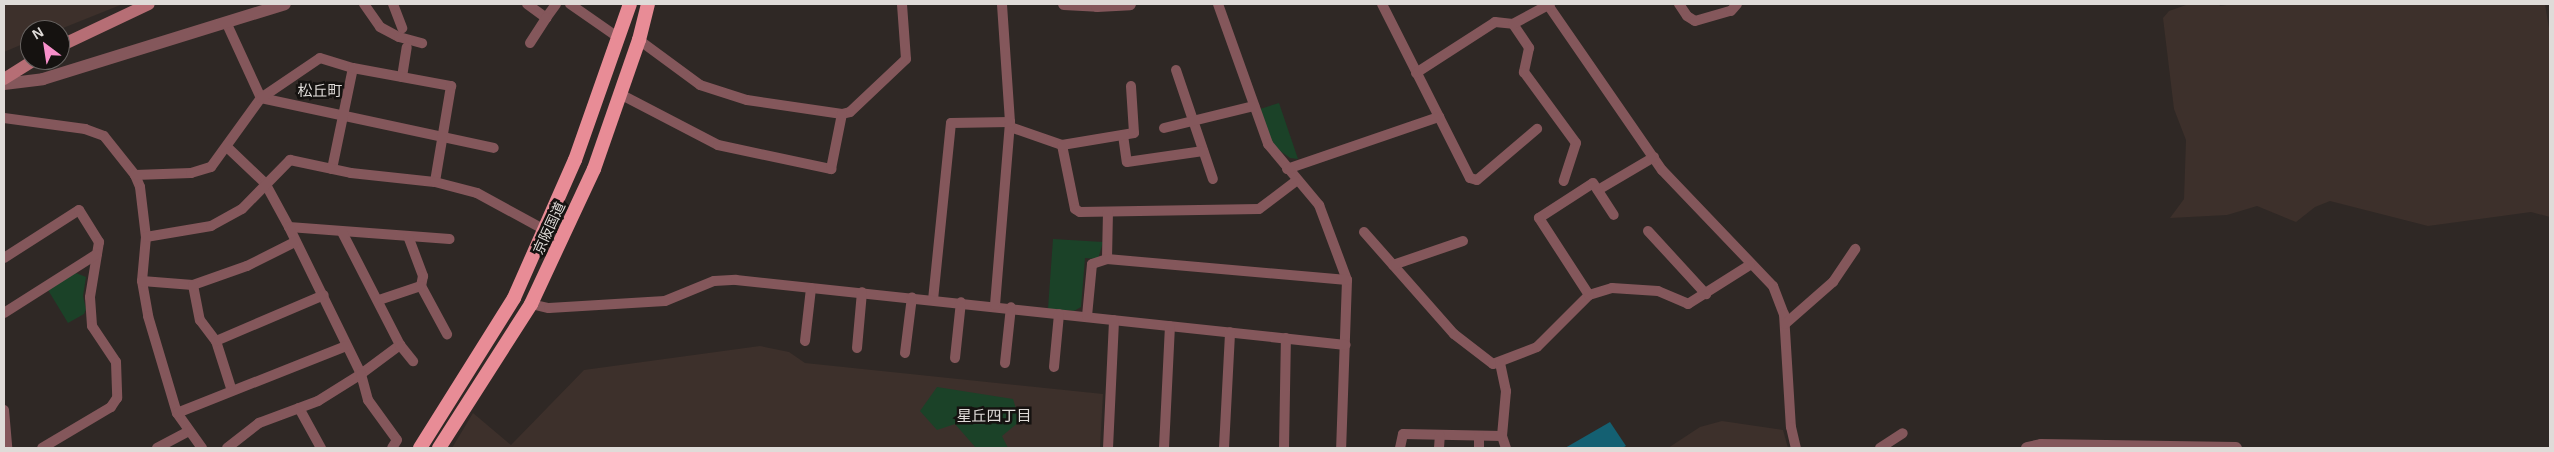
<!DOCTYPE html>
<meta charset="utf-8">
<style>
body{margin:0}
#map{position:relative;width:2554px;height:452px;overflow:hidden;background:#2f2825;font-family:Helvetica,"Noto Sans JP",sans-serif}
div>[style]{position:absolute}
.built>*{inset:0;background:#3d302b}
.green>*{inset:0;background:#1b4228}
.water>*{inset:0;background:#146072}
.minor>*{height:10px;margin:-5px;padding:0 5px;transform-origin:5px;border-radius:5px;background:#84575b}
.tertiary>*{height:12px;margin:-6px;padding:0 6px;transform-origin:6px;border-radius:6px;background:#84575b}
.secondary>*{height:12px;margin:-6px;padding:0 6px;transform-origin:6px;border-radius:6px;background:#b66e75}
.trunk>*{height:14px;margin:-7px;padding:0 7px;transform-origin:7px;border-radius:7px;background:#e88c96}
span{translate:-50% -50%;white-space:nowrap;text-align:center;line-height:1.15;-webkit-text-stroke:5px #151210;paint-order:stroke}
.street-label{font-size:14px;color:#dfdbd8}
.neighbourhood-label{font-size:15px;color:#dfdbd8}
.frame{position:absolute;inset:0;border:5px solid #dfdbd8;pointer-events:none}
.north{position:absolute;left:20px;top:20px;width:50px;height:50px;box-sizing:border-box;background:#151210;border:1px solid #666260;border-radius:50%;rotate:329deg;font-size:14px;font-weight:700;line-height:20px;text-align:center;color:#dfdbd8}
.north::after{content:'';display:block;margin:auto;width:18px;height:22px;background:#f890cb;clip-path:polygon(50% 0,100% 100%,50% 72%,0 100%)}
</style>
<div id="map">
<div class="built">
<div style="clip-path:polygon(4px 4px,123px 4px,58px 30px,30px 30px,30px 41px,4px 52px)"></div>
<div style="clip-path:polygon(2189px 4px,2219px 4px,2220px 6px,2233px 4px,2545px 4px,2550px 34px,2550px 217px,2531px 212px,2428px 226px,2330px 201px,2315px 207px,2296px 222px,2257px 206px,2227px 215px,2170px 218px,2184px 199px,2186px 140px,2174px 109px,2163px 18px,2169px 11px)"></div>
<div style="clip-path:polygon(760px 346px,789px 352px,805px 363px,1103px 394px,1100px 448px,452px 448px,473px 413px,511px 445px,584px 370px)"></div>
<div style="clip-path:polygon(1722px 421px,1783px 430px,1788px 448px,1668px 448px,1700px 427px)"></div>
</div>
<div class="green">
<div style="clip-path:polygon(1279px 103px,1298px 159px,1290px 158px,1272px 145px,1260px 109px)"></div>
<div style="clip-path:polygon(1053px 239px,1103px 242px,1098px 259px,1085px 258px,1081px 307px,1074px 311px,1048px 309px)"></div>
<div style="clip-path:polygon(76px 273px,86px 277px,83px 296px,86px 309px,84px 314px,68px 323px,48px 290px)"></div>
<div style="clip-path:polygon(937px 387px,1013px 399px,1020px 421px,1002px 436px,1008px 448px,976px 448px,955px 424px,937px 430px,920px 411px)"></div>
</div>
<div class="water">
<div style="clip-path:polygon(1610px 422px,1626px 446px,1622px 448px,1565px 448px)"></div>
</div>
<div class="minor">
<div style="left:364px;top:4px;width:28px;rotate:55deg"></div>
<div style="left:380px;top:27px;width:21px;rotate:28deg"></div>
<div style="left:399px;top:37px;width:24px;rotate:15deg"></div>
<div style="left:393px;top:4px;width:26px;rotate:69deg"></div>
<div style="left:527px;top:4px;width:24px;rotate:36deg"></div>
<div style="left:546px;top:18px;width:17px;rotate:-54deg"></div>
<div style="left:570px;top:4px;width:60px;rotate:34.8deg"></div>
<div style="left:1218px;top:4px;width:149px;rotate:70.3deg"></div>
<div style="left:1268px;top:144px;width:80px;rotate:50.1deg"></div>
<div style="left:1319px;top:205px;width:80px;rotate:69.5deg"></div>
<div style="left:1347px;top:280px;width:168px;rotate:92deg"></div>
<div style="left:1382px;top:4px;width:195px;rotate:63.2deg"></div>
<div style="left:1470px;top:178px;width:7px;rotate:16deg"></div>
<div style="left:1477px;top:180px;width:79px;rotate:-40.4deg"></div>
<div style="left:1679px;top:4px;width:14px;rotate:56deg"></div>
<div style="left:1687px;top:16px;width:9px;rotate:32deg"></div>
<div style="left:1695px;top:21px;width:37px;rotate:-16deg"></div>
<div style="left:1731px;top:11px;width:9px;rotate:-49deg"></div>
<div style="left:1548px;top:5px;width:201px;rotate:55.4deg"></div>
<div style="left:1662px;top:170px;width:161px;rotate:46.3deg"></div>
<div style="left:1773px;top:286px;width:30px;rotate:69deg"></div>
<div style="left:1784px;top:314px;width:113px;rotate:86.5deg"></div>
<div style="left:1791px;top:427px;width:22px;rotate:77deg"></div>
<div style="left:226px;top:22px;width:84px;rotate:65.3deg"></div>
<div style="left:1513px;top:24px;width:29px;rotate:56deg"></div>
<div style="left:1529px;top:48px;width:25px;rotate:102deg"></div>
<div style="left:1524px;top:72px;width:88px;rotate:53.8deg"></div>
<div style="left:1576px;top:143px;width:40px;rotate:108deg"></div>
<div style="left:639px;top:40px;width:76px;rotate:36.4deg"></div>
<div style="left:700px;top:85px;width:49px;rotate:17.7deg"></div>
<div style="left:747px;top:100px;width:96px;rotate:8.4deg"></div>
<div style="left:842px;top:114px;width:8px;rotate:-14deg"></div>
<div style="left:850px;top:112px;width:77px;rotate:-43.4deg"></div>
<div style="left:906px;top:59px;width:55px;rotate:-94.2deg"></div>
<div style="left:530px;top:43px;width:30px;rotate:-57deg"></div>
<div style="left:1176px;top:70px;width:115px;rotate:71.3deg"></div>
<div style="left:1416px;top:73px;width:94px;rotate:-32.8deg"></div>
<div style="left:1495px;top:22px;width:18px;rotate:6deg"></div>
<div style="left:1513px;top:24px;width:42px;rotate:-28.4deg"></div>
<div style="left:402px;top:77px;width:30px;rotate:-81deg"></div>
<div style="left:620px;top:94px;width:110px;rotate:27.5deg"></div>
<div style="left:718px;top:145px;width:116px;rotate:12deg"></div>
<div style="left:831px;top:169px;width:56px;rotate:-78.7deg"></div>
<div style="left:261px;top:98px;width:238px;rotate:12.1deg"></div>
<div style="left:4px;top:118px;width:82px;rotate:7.7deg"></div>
<div style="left:85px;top:129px;width:20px;rotate:20deg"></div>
<div style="left:104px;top:136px;width:50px;rotate:51.5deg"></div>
<div style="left:135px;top:175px;width:13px;rotate:67deg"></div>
<div style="left:140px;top:187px;width:50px;rotate:83.2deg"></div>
<div style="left:146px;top:237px;width:44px;rotate:95.2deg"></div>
<div style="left:142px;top:281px;width:36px;rotate:80deg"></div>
<div style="left:148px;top:316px;width:101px;rotate:73.4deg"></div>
<div style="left:177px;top:413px;width:43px;rotate:54.5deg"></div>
<div style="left:1010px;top:127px;width:55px;rotate:19.1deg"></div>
<div style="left:1062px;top:145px;width:65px;rotate:78.5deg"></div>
<div style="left:1075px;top:209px;width:6px;rotate:31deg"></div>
<div style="left:1080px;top:212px;width:179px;rotate:-1deg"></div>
<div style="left:1259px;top:209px;width:46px;rotate:-37.1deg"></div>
<div style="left:1164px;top:128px;width:93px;rotate:-13.7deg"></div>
<div style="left:1123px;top:135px;width:27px;rotate:82deg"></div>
<div style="left:1127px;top:162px;width:77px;rotate:-8.2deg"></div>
<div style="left:1062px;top:145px;width:73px;rotate:-9.5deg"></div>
<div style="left:1134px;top:133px;width:47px;rotate:-93.7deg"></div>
<div style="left:227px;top:147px;width:52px;rotate:43.5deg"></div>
<div style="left:265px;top:183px;width:50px;rotate:61.4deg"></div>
<div style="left:289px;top:227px;width:161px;rotate:4.3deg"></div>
<div style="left:332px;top:169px;width:103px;rotate:-78.3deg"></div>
<div style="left:1287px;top:169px;width:161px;rotate:-18.9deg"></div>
<div style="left:135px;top:175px;width:56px;rotate:-2deg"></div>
<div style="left:191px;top:173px;width:21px;rotate:-17deg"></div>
<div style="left:211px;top:167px;width:85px;rotate:-54.1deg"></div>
<div style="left:261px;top:98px;width:71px;rotate:-34.1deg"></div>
<div style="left:320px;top:58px;width:34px;rotate:17deg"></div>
<div style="left:353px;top:68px;width:100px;rotate:10.4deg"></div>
<div style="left:451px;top:86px;width:97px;rotate:99.5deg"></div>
<div style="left:1598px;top:190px;width:65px;rotate:-30.5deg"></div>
<div style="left:289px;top:227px;width:164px;rotate:63.9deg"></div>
<div style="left:361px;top:374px;width:49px;rotate:-36.6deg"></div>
<div style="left:1648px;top:231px;width:86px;rotate:47.4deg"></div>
<div style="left:342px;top:232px;width:127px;rotate:62.8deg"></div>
<div style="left:400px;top:345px;width:21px;rotate:51deg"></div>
<div style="left:1364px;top:232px;width:136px;rotate:48.6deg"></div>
<div style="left:1454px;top:334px;width:49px;rotate:37.6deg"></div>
<div style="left:1493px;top:364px;width:47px;rotate:-21.1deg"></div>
<div style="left:1537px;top:347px;width:74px;rotate:-45deg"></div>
<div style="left:1589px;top:295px;width:24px;rotate:-17deg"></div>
<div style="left:1612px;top:288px;width:46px;rotate:3.7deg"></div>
<div style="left:1658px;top:291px;width:33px;rotate:23deg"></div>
<div style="left:1688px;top:304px;width:73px;rotate:-32.2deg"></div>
<div style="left:408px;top:236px;width:43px;rotate:69.4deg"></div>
<div style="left:423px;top:276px;width:10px;rotate:101deg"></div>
<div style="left:421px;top:286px;width:55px;rotate:61.6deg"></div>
<div style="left:146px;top:237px;width:66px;rotate:-9.6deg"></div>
<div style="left:211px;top:226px;width:35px;rotate:-29deg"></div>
<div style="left:242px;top:209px;width:69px;rotate:-45.6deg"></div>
<div style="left:290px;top:160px;width:62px;rotate:12deg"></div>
<div style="left:351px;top:173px;width:84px;rotate:6.1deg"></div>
<div style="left:435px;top:182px;width:43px;rotate:14.7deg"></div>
<div style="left:477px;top:193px;width:75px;rotate:28.6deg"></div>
<div style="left:4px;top:258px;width:89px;rotate:-32.6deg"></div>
<div style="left:79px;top:210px;width:38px;rotate:58deg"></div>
<div style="left:99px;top:242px;width:56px;rotate:99.3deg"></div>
<div style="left:90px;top:297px;width:29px;rotate:86deg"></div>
<div style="left:92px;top:326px;width:43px;rotate:56.3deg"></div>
<div style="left:116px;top:362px;width:36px;rotate:88deg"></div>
<div style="left:117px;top:398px;width:11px;rotate:124deg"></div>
<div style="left:111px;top:407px;width:80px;rotate:149.3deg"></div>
<div style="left:1107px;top:259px;width:47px;rotate:-88.8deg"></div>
<div style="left:1393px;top:265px;width:74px;rotate:-18.9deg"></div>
<div style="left:142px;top:281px;width:51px;rotate:4.5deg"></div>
<div style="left:193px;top:285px;width:57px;rotate:-19.4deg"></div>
<div style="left:247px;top:266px;width:54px;rotate:-26.6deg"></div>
<div style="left:193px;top:285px;width:36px;rotate:79deg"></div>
<div style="left:200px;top:320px;width:26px;rotate:53deg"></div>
<div style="left:216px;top:341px;width:52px;rotate:72.3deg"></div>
<div style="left:1589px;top:295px;width:92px;rotate:-123deg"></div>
<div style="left:1539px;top:218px;width:64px;rotate:-32.9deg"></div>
<div style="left:1593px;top:183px;width:38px;rotate:57deg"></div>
<div style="left:379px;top:300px;width:44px;rotate:-18.4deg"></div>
<div style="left:933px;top:300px;width:178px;rotate:-84.2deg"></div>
<div style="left:951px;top:123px;width:59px;rotate:-1deg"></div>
<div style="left:531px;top:304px;width:18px;rotate:13deg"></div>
<div style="left:549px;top:308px;width:116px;rotate:-3.5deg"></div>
<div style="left:665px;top:301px;width:53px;rotate:-22.2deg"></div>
<div style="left:714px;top:281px;width:22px;rotate:-3deg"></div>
<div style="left:736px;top:280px;width:613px;rotate:6.08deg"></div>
<div style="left:995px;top:305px;width:184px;rotate:-85.3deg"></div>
<div style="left:1010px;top:122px;width:118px;rotate:-93.9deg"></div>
<div style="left:4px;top:313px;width:110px;rotate:-32.4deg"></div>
<div style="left:1087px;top:316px;width:52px;rotate:-84.5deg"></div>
<div style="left:1092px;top:264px;width:16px;rotate:-18deg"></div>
<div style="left:1107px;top:259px;width:241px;rotate:5deg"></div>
<div style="left:1785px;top:324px;width:64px;rotate:-41.2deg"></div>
<div style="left:1833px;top:282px;width:40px;rotate:-56deg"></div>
<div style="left:216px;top:341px;width:117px;rotate:-23.1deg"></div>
<div style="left:805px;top:341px;width:53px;rotate:-83.5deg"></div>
<div style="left:857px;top:348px;width:56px;rotate:-84.9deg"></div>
<div style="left:905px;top:353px;width:56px;rotate:-82.9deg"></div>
<div style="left:955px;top:358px;width:56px;rotate:-83.9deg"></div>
<div style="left:1005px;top:363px;width:56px;rotate:-83.9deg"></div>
<div style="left:1500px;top:363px;width:29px;rotate:78deg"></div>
<div style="left:1506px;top:391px;width:45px;rotate:95.1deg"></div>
<div style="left:1502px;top:436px;width:13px;rotate:72deg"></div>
<div style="left:1054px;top:367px;width:53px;rotate:-84.6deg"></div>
<div style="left:299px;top:408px;width:46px;rotate:61.2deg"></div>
<div style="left:4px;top:410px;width:38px;rotate:85deg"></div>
<div style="left:177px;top:413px;width:182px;rotate:-21.6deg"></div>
<div style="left:157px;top:448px;width:36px;rotate:-28deg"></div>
<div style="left:227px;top:448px;width:41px;rotate:-38deg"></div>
<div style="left:259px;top:423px;width:63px;rotate:-20.4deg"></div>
<div style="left:318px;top:401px;width:51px;rotate:-32.1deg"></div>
<div style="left:361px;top:374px;width:27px;rotate:75deg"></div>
<div style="left:368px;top:400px;width:49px;rotate:54.1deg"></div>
<div style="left:397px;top:440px;width:9px;rotate:122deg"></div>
<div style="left:1108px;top:448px;width:128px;rotate:-87.3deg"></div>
<div style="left:1164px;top:448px;width:122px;rotate:-87.2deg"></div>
<div style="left:1224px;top:448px;width:116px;rotate:-87deg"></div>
<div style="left:1284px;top:448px;width:110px;rotate:-89deg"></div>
<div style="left:1400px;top:448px;width:14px;rotate:-78deg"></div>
<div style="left:1403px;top:434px;width:99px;rotate:1.2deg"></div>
<div style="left:1439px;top:448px;width:13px;rotate:-86deg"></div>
<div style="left:1479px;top:448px;width:12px;rotate:-90deg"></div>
<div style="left:1880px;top:448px;width:27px;rotate:-33deg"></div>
</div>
<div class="tertiary">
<div style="left:1064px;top:4px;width:33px;rotate:3deg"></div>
<div style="left:1097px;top:6px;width:33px;rotate:-3deg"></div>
<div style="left:4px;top:84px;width:39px;rotate:-7deg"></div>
<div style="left:43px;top:79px;width:253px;rotate:-17.2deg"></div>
<div style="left:2027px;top:448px;width:14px;rotate:-12deg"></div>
<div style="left:2041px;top:445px;width:195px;rotate:0.9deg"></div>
</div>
<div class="secondary">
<div style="left:60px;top:46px;width:98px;rotate:-25.3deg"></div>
<div style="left:4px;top:79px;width:36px;rotate:-32deg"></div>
</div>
<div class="trunk">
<div style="left:420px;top:448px;width:177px;rotate:-57.9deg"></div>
<div style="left:514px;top:298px;width:151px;rotate:-66.2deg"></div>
<div style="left:575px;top:160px;width:165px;rotate:-70.6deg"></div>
<div style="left:439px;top:448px;width:171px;rotate:-57.4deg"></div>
<div style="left:531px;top:304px;width:149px;rotate:-65deg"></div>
<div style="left:594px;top:169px;width:137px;rotate:-70.8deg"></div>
<div style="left:639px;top:40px;width:37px;rotate:-76deg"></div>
</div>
<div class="street-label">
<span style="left:549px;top:228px;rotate:-65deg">京阪国道</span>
</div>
<div class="neighbourhood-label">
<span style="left:320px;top:91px">松丘町</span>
<span style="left:994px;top:416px">星丘四丁目</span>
</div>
<div class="frame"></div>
<div class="north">N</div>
</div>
